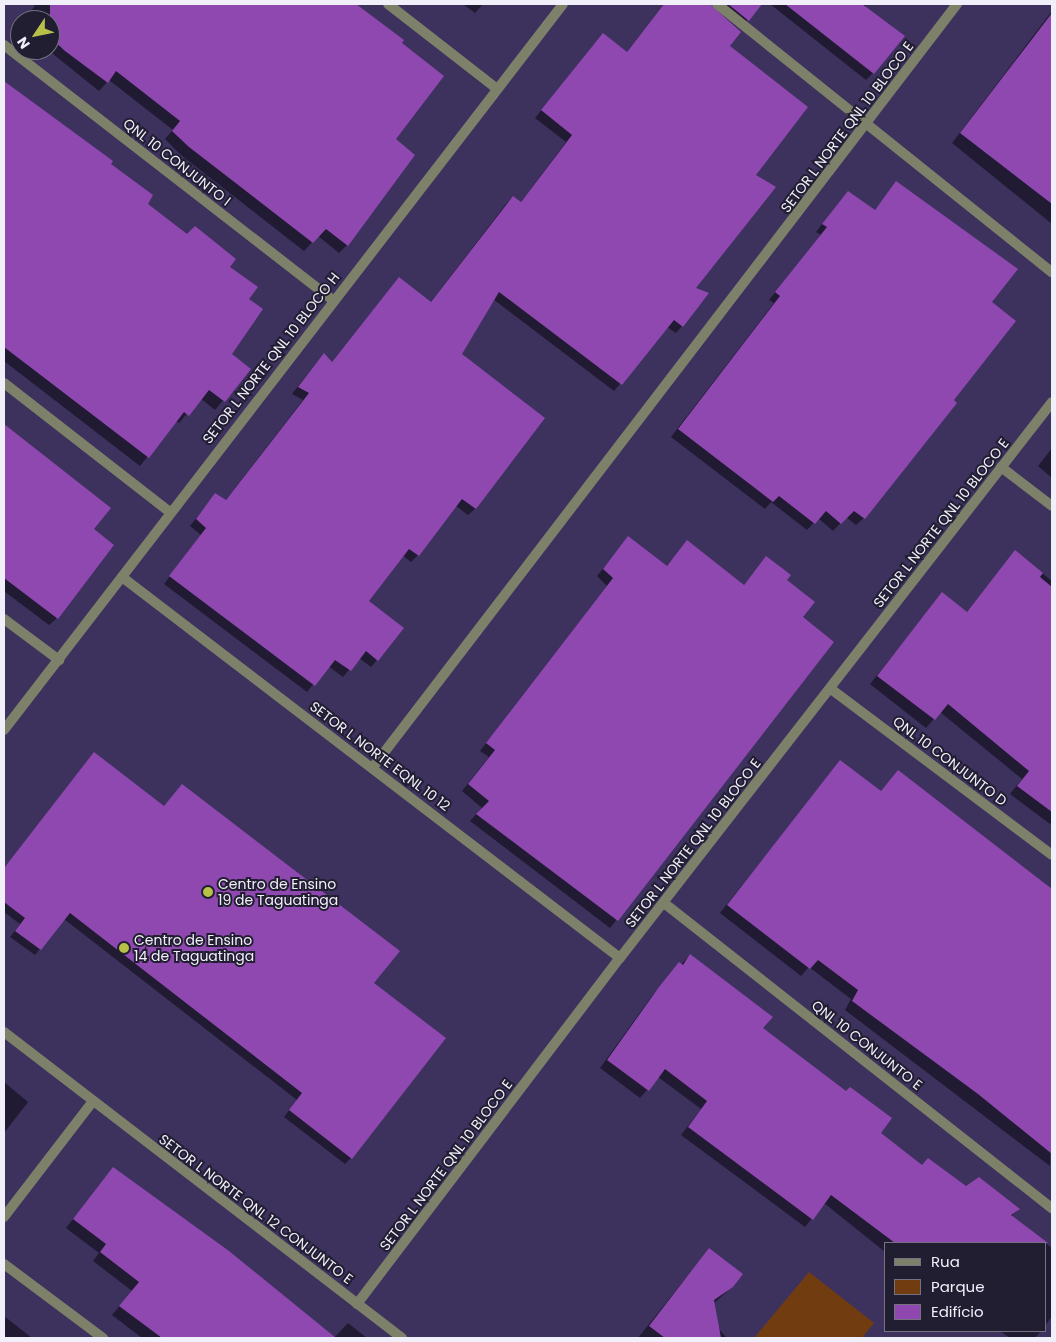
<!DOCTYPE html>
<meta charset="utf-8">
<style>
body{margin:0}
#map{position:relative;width:1056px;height:1342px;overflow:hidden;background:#3d315e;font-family:Poppins,sans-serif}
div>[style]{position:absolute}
.green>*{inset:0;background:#723c11}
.shadow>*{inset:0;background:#0007}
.building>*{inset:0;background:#8f48b0}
.street>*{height:10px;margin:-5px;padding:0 5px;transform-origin:5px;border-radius:5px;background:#7e8169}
.dots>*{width:14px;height:14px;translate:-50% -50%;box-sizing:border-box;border:2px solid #221e32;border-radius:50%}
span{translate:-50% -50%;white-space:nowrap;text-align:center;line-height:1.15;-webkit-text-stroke:4px #221e32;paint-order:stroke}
.street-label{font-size:14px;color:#f1effa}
.poi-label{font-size:14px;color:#f1effa}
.left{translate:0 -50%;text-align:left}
.frame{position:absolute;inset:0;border:5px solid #f1effa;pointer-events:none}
.legend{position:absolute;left:884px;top:1242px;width:162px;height:90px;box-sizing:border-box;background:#221e32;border:1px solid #757282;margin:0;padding:6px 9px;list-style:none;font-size:15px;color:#f1effa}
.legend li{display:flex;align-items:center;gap:10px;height:25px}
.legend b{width:25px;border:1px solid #757282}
.north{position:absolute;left:10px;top:10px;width:50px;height:50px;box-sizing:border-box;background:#221e32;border:1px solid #757282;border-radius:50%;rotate:236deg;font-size:14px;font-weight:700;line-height:20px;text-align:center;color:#f1effa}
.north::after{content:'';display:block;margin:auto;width:18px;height:22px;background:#b7c148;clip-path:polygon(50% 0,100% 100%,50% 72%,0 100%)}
</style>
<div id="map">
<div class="green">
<div style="clip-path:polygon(809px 1272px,874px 1323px,862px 1338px,754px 1338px)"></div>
</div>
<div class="shadow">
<div style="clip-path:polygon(31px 4px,349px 4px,400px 43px,394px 140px,347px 245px,339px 253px,318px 236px,304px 251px,181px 155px,165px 139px,173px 130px,109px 80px,99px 91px,48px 50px,50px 20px,24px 20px,35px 6px)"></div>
<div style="clip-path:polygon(463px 4px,483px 4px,475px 13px)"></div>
<div style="clip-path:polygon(664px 4px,673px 4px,728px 46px,754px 176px,694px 289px,682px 326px,676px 333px,667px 327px,614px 391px,493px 299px,461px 354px,543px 418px,475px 509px,468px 515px,456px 506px,418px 555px,411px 562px,402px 555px,367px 601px,377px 660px,371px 667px,359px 658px,343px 677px,328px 666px,307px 692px,164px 584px,201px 535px,190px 526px,209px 502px,225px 501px,303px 400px,292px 394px,317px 362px,324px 355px,331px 363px,399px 278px,430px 303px,506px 204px,513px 197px,520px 203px,566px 142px,535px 118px,596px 42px,626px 53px)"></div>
<div style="clip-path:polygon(728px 4px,761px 4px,741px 27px,722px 11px)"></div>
<div style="clip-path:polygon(770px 4px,865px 4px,873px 73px,866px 80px)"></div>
<div style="clip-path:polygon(1052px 11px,1052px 224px,952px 143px)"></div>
<div style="clip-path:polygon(4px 81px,111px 161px,109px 164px,147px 204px,229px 267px,247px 299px,230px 354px,249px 369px,215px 410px,200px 398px,179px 423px,176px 421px,140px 466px,4px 361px)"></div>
<div style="clip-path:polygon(897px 183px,990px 302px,952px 400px,955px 403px,864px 518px,856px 525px,846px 517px,833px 531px,818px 518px,807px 530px,771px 502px,765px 509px,671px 437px,774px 303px,769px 300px,821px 235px,816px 232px,841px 200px,874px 211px)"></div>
<div style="clip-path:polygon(4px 426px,109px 508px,92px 530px,57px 618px,49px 625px,4px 591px)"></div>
<div style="clip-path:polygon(1052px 448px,1052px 478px,1038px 466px)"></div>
<div style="clip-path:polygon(628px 538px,666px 567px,687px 542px,743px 586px,760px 565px,785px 580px,801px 618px,832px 642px,610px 928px,470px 821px,482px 808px,462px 791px,489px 757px,480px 751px,607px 586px,597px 576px)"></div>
<div style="clip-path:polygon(1015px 552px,1052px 581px,1052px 822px,1050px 824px,1010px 794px,1022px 779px,940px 712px,926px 728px,870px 684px,942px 594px,966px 613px)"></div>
<div style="clip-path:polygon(94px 753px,373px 984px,351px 1158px,345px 1164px,284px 1117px,297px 1100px,64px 919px,35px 955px,10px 937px,20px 924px,4px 912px,4px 868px)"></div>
<div style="clip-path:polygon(840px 762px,880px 792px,898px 771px,982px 1000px,1052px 910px,1050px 1166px,845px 1010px,851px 999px,809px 967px,801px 976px,720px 913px)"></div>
<div style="clip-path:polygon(690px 955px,761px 1028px,879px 1133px,922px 1166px,1018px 1209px,1011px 1217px,1052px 1248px,1052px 1316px,1045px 1326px,1045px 1243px,885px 1243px,885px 1252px,824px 1203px,805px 1227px,681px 1135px,701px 1109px,658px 1077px,640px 1098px,600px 1068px,652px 996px)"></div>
<div style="clip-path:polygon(4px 1082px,28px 1102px,4px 1133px)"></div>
<div style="clip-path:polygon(113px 1168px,228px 1252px,334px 1338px,142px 1338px,112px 1315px,132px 1291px,93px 1261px,99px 1253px,66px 1228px)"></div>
<div style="clip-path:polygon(709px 1249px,732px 1287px,713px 1304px,718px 1328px,727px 1338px,638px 1338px)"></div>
<div style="clip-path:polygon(4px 1316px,32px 1338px,4px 1338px)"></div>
<div style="clip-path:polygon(348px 1323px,367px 1338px,334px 1338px)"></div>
<div style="clip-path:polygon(1000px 1331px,1041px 1331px,1035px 1338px,1010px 1338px)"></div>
</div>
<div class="building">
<div style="clip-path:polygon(50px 4px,356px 4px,404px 40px,402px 43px,444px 76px,396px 139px,415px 155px,348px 246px,326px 229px,313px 243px,189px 147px,172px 131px,180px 121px,116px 71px,108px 83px,65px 51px,50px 37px)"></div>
<div style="clip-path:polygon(664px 4px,710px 4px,741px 32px,730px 46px,808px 107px,756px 175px,776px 187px,696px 288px,709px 293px,683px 327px,674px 320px,622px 385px,499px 292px,462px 354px,545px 418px,476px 509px,462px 499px,419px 556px,409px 549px,369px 601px,404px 628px,378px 661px,366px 651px,351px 671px,335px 660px,315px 686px,169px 576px,206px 528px,196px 519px,215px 493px,226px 500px,309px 393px,298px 387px,324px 353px,332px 362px,399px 277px,431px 302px,513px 196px,521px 202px,572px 135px,541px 110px,603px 33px,627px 52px)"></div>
<div style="clip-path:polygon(728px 4px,762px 4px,749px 21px)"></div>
<div style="clip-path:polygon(785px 4px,862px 4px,905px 36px,874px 74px)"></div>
<div style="clip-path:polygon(1052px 13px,1052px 204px,960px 133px)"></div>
<div style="clip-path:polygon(4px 81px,113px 161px,111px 164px,153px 195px,148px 204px,187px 234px,195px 226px,236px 259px,230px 267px,258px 287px,249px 299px,263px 309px,232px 354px,251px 369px,225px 402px,209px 390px,189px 416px,184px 412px,149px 458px,4px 347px)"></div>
<div style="clip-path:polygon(896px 181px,1018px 269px,992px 302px,1016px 321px,954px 400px,957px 403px,865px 519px,854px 511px,841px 524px,826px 511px,815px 524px,779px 496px,773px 502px,678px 429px,780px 296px,775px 292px,827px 227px,822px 224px,848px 191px,875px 210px)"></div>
<div style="clip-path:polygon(4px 424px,111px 508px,94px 529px,114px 545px,58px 619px,4px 578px)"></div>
<div style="clip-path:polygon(628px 536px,667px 566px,687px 540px,744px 585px,766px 556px,791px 575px,787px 580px,815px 602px,803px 617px,834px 642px,618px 921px,476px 814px,489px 801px,468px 784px,495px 750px,486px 743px,613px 578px,603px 569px)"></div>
<div style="clip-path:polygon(1015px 550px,1043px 573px,1040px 577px,1052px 587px,1052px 812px,1017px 786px,1029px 771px,948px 704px,935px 720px,877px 676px,942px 592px,967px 612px)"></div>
<div style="clip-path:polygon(94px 752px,164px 806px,182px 784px,400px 951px,374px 983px,446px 1038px,352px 1159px,289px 1110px,302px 1093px,70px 913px,41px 950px,15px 931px,25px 918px,4px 902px,4px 868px)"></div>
<div style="clip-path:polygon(840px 760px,881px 791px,898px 770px,1052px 889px,1052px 1154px,978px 1094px,852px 1001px,858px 990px,818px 960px,810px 969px,727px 905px)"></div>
<div style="clip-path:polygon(690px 954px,773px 1017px,763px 1028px,846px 1091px,850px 1087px,892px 1118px,881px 1133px,922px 1165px,928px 1158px,966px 1186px,979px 1177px,1020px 1209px,1011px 1215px,1048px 1243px,895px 1243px,831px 1195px,813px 1220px,688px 1127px,707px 1101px,665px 1069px,649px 1091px,607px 1060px,659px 987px,679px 962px,683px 965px)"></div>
<div style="clip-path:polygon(113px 1167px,229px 1251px,336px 1338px,162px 1338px,119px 1306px,139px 1282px,100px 1252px,106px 1244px,73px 1219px)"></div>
<div style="clip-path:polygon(709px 1248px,743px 1274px,733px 1287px,714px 1300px,721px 1338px,665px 1338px,649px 1326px)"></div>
</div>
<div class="street">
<div style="left:388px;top:4px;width:137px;rotate:37.9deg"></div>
<div style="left:717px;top:4px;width:429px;rotate:38.7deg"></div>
<div style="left:4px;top:45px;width:416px;rotate:37.8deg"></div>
<div style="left:4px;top:383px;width:210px;rotate:37.9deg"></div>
<div style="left:1001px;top:467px;width:64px;rotate:37.4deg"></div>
<div style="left:122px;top:577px;width:627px;rotate:37.42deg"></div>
<div style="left:4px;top:619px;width:69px;rotate:36.7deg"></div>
<div style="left:831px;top:689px;width:276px;rotate:36.9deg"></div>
<div style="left:4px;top:730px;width:916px;rotate:-52.4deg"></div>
<div style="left:373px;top:767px;width:961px;rotate:-52.57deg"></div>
<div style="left:664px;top:903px;width:494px;rotate:38.2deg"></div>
<div style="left:4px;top:1032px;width:502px;rotate:37.55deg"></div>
<div style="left:4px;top:1217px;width:146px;rotate:-52.5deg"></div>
<div style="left:4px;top:1264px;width:124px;rotate:36.8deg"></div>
<div style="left:357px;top:1304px;width:435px;rotate:-52.8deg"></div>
<div style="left:620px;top:958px;width:704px;rotate:-52.15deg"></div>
</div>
<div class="dots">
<div style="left:208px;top:892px;background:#b7c148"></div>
<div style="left:124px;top:948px;background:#b7c148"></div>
</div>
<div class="street-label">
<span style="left:847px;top:127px;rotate:-53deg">SETOR L NORTE QNL 10 BLOCO E</span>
<span style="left:177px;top:162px;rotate:38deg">QNL 10 CONJUNTO I</span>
<span style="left:271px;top:358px;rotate:-52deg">SETOR L NORTE QNL 10 BLOCO H</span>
<span style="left:941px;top:523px;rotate:-52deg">SETOR L NORTE QNL 10 BLOCO E</span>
<span style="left:380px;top:756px;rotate:37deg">SETOR L NORTE EQNL 10 12</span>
<span style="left:950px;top:761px;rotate:37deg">QNL 10 CONJUNTO D</span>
<span style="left:693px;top:843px;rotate:-52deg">SETOR L NORTE QNL 10 BLOCO E</span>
<span style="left:867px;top:1045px;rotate:38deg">QNL 10 CONJUNTO E</span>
<span style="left:446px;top:1165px;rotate:-53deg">SETOR L NORTE QNL 10 BLOCO E</span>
<span style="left:256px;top:1209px;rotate:37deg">SETOR L NORTE QNL 12 CONJUNTO E</span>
</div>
<div class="poi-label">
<span class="left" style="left:218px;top:892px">Centro de Ensino<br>19 de Taguatinga</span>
<span class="left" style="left:134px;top:948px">Centro de Ensino<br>14 de Taguatinga</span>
</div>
<div class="frame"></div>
<ul class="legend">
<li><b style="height:6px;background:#7e8169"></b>Rua</li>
<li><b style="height:14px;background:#723c11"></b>Parque</li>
<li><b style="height:14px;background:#8f48b0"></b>Edifício</li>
</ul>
<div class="north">N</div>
</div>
